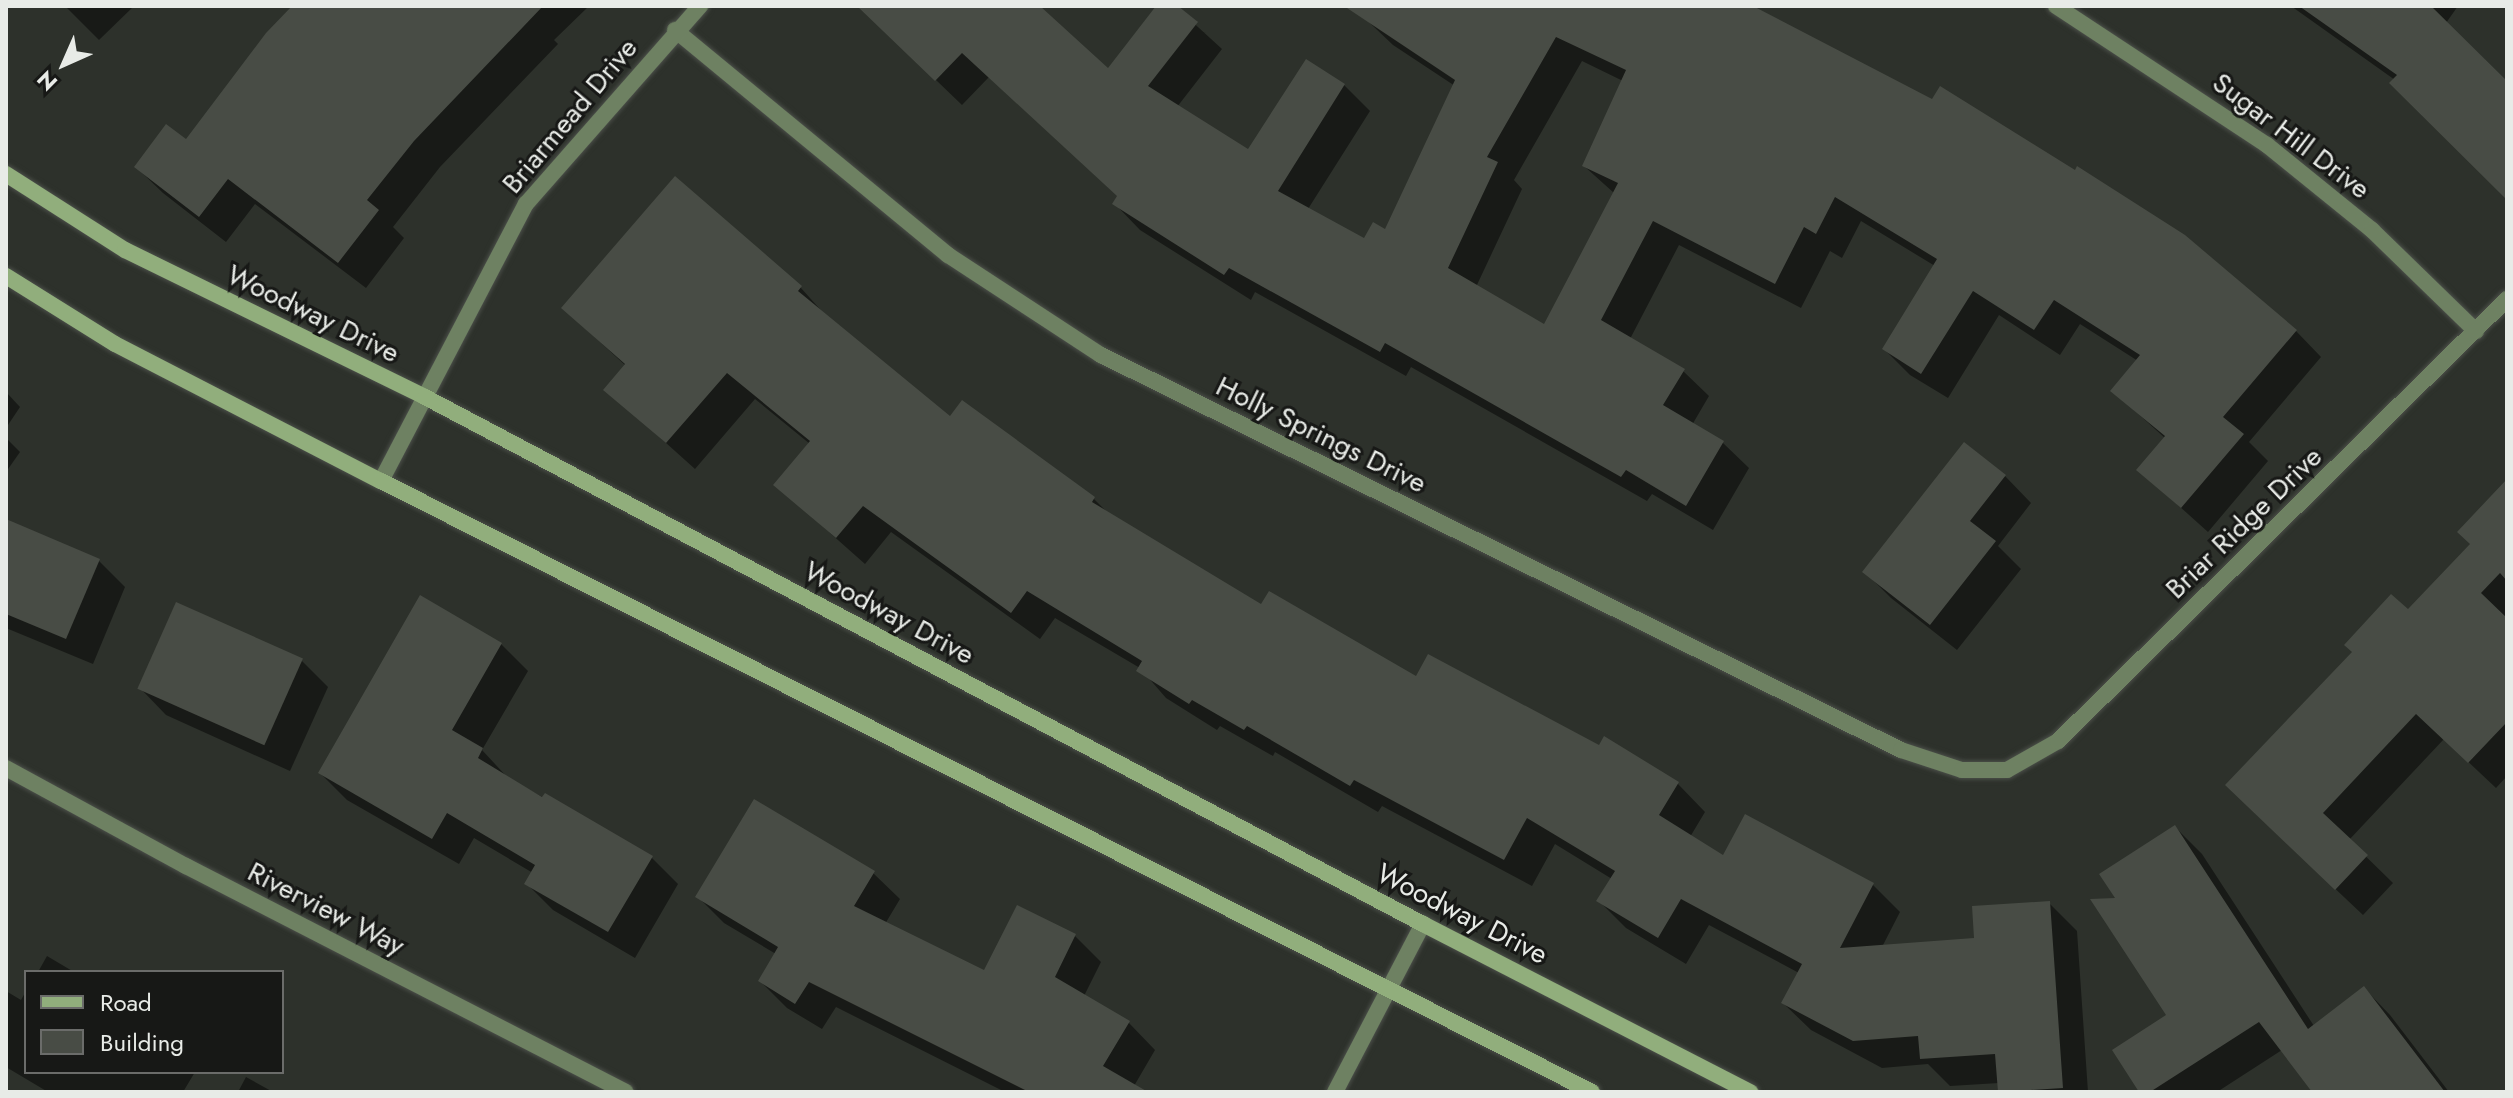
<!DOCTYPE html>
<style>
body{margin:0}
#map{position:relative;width:2513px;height:1098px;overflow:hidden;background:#2d312b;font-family:Jost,sans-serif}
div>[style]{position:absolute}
.shadow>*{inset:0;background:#0007}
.building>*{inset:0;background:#484c45;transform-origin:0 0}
.roads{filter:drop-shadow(0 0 2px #4b4f49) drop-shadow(0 0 2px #4b4f49)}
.minor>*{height:16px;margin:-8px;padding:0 8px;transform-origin:8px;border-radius:8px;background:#6e8162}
.secondary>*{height:16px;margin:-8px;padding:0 8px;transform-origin:8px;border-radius:8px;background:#91ae7c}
span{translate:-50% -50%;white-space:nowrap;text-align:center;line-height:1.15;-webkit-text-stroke:6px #171816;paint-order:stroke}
.street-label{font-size:28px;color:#e8ebe7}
.frame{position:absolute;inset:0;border:8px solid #e8ebe7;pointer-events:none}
.legend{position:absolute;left:24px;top:970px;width:260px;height:104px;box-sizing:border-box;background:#171816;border:2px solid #6b6c6a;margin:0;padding:10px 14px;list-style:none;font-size:24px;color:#e8ebe7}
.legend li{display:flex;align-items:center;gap:16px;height:40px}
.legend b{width:40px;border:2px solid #6b6c6a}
.north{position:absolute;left:24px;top:24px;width:80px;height:80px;-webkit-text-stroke:6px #171816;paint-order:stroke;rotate:225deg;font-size:22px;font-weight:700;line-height:32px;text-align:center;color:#e8ebe7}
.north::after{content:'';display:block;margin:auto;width:28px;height:36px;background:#e8ebe7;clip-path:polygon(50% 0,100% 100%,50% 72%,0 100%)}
</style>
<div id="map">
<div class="shadow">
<div style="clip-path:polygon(65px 6px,134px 6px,99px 40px)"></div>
<div style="clip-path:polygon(295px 6px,589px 6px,554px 40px,558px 44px,440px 167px,393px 227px,404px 238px,366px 288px,255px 204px,226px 242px,163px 193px,136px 167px,186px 142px)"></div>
<div style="clip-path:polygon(evenodd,859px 6px,1039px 6px,1108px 71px,1158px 6px,1175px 6px,1222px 49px,1177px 107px,1249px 152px,1344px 85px,1370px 111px,1308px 209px,1365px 241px,1386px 231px,1455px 86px,1393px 45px,1352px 6px,1730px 6px,2296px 331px,2321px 357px,2249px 442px,2268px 461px,2208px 532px,2139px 470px,2166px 439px,2113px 391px,2138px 361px,2080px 324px,2060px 355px,1999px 315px,1948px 398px,1910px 375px,1884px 349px,1935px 266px,1861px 221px,1842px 258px,1830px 251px,1801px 308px,1679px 245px,1630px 339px,1683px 371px,1709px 396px,1692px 425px,1723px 443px,1749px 468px,1713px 530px,1652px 494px,1647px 501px,1411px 367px,1406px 376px,1255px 292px,1251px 300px,1140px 230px,1115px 204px,1119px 197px,989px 77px,962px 105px,859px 6px,1582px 61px,1623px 81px,1584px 166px,1614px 193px,1544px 327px,1476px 287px,1522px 189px,1514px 180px,1582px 61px)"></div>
<div style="clip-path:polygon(2291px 6px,2458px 6px,2446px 23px,2507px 84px,2507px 198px,2395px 80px)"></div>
<div style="clip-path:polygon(675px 179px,801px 288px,827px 317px,950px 418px,962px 403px,1094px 499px,1110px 515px,1262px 607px,1417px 678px,1600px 748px,1678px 784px,1705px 812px,1690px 837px,1724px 857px,1873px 885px,1900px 912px,1882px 947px,1976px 940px,2049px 903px,2077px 931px,2088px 1092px,2000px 1092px,1999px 1083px,1950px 1086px,1928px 1064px,1882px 1068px,1811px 1030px,1783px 1003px,1799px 973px,1709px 925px,1686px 964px,1626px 928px,1599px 901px,1612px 879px,1555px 844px,1532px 886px,1382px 806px,1378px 812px,1275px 752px,1273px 756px,1220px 726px,1217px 730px,1166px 698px,1140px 668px,1055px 618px,1040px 639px,891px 532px,865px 564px,776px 485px,810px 444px,755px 399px,695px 469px,606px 389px,626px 366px,563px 308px)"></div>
<div style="clip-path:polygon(6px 392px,20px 407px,6px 428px)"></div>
<div style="clip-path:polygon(6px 438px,20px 452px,6px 472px)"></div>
<div style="clip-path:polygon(2005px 476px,2031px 503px,1998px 546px,2021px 569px,1957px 650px,1891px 598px,1865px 572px)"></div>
<div style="clip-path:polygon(2507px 482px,2507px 776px,2496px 788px,2444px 739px,2349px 840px,2393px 883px,2363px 915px,2254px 812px,2408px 612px,2472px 545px)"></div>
<div style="clip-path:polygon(6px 521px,99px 561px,125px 587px,93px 664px,6px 628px)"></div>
<div style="clip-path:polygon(501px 644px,528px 671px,482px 750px,508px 778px,652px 858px,678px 884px,635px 958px,553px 910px,527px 884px,533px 873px,474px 838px,459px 864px,347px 800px,320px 773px)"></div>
<div style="clip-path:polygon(302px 661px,328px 687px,290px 771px,166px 715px,140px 688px)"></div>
<div style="clip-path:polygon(2175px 827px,2202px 854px,2314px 1026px,2364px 988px,2390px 1015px,2449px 1092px,2314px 1092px,2282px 1050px,2217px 1092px,2142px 1092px,2169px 1016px,2118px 900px)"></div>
<div style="clip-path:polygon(873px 873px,900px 899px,885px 924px,985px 973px,1075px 936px,1101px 962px,1084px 996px,1129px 1023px,1155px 1050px,1134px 1086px,1144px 1092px,1005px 1092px,836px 1007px,822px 1029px,787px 1008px,760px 981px,776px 954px,724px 923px,698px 897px)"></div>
<div style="clip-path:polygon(47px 956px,74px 972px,38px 972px)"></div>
<div style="clip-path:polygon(6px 991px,21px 1000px,26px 991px,26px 1072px,195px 1072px,183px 1092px,48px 1092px,6px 1067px)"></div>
<div style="clip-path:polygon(246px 1077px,273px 1092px,238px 1092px)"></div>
</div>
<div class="building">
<div style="clip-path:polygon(292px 6px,543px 6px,414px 141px,367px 200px,379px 210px,338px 263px,228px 179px,199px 217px,134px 167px,166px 124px,186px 139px,266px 33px)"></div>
<div style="clip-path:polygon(evenodd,857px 6px,1040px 6px,1108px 68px,1156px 6px,1178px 6px,1198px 22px,1148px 86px,1248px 149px,1306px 59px,1345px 84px,1278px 191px,1364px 238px,1373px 222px,1385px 229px,1455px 80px,1344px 6px,1753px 6px,1932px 99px,1940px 86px,2075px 170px,2077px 166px,2185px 235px,2297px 330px,2223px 417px,2244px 434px,2181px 508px,2136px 470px,2165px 436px,2110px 391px,2140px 355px,2054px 300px,2034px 330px,1973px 291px,1921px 374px,1882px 349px,1937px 259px,1835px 197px,1816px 234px,1804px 227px,1775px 284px,1653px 221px,1601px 320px,1685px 369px,1663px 405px,1724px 441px,1686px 506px,1626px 470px,1621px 477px,1385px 343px,1380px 352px,1229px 268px,1224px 275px,1112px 204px,1117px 196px,962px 53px,935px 81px,857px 6px,1556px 37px,1626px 70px,1582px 166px,1618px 183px,1544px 324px,1448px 268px,1498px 162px,1487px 157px,1556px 37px)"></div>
<div style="clip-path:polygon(2299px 6px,2431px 6px,2507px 81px,2507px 200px,2389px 83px,2397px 75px)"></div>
<div style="clip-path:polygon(675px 176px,802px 286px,798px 291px,950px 416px,962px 400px,1095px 497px,1092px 502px,1261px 604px,1269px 591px,1416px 676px,1428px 654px,1599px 745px,1604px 736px,1679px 782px,1659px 815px,1723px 855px,1745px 814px,1874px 883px,1840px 948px,1974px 938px,1972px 906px,2050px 901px,2063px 1088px,1998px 1092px,1995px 1054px,1920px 1059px,1918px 1036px,1853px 1041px,1781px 1003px,1802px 964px,1681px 899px,1658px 938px,1596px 901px,1615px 871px,1527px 818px,1504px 860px,1354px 780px,1350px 786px,1247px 726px,1244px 730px,1192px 700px,1189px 704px,1136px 671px,1142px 661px,1027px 591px,1011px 613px,863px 506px,836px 538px,773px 485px,810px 441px,727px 373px,666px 443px,603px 390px,625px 364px,561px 308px)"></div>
<div style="clip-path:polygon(1964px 442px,2006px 475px,1970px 521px,1996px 541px,1930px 625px,1862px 572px)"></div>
<div style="clip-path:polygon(2507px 479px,2507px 581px,2500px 573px,2481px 593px,2507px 618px,2507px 722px,2468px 763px,2416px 714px,2323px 813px,2368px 855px,2335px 890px,2225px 785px,2352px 652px,2344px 645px,2391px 594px,2408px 609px,2470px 544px,2457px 532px)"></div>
<div style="clip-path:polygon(6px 519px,100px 559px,66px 639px,6px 614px)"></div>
<div style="clip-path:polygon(420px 595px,502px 643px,452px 730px,483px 748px,478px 758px,542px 797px,545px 793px,653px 856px,608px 932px,524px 884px,535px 865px,447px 813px,432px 839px,318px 773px)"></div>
<div style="left:176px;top:602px;width:139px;height:95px;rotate:24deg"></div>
<div style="clip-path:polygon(754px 799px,875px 871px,854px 906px,984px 970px,1017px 905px,1076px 934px,1055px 977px,1130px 1021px,1103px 1066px,1148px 1092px,1029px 1092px,809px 982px,795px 1004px,758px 981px,778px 947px,695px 897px)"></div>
<div style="clip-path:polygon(2175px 825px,2308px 1029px,2364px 986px,2445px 1092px,2312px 1092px,2259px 1022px,2150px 1092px,2139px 1092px,2112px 1050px,2166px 1015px,2090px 899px,2115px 898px,2099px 874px)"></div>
</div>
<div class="roads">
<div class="minor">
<div style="left:2056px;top:6px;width:253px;rotate:33.4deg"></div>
<div style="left:2267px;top:145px;width:135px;rotate:39deg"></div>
<div style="left:2372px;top:230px;width:145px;rotate:44.2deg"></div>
<div style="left:675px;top:30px;width:354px;rotate:39.5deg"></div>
<div style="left:948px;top:255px;width:183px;rotate:33.2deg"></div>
<div style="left:1101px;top:355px;width:892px;rotate:26.28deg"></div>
<div style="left:1901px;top:750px;width:64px;rotate:18.2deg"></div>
<div style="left:1962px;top:770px;width:45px"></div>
<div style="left:2007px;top:770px;width:59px;rotate:-29.6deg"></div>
<div style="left:2058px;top:741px;width:630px;rotate:-44.55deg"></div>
<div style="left:381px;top:481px;width:313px;rotate:-62.4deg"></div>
<div style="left:526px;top:204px;width:264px;rotate:-48.7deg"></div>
<div style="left:6px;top:768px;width:205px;rotate:28.6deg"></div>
<div style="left:186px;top:866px;width:494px;rotate:27.2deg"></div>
<div style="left:1335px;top:1092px;width:190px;rotate:-62.4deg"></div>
</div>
<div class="secondary">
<div style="left:6px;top:174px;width:141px;rotate:32.6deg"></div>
<div style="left:125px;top:250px;width:334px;rotate:26.1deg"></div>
<div style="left:425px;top:397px;width:1129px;rotate:27.84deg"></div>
<div style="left:1423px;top:924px;width:368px;rotate:27.2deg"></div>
<div style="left:6px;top:276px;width:128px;rotate:32deg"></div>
<div style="left:115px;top:344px;width:299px;rotate:27.3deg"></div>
<div style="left:381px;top:481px;width:1356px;rotate:26.77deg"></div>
</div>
</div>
<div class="street-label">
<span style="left:570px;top:116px;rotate:-50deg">Briarmead Drive</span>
<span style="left:2291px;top:136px;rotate:37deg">Sugar Hill Drive</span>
<span style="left:313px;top:314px;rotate:26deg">Woodway Drive</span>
<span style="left:1321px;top:435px;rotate:26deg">Holly Springs Drive</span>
<span style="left:2244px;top:523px;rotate:-44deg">Briar Ridge Drive</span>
<span style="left:889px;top:613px;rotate:28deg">Woodway Drive</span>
<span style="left:326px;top:909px;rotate:27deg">Riverview Way</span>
<span style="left:1462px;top:914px;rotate:27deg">Woodway Drive</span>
</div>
<div class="frame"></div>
<ul class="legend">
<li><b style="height:10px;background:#91ae7c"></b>Road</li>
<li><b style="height:22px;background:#484c45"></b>Building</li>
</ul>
<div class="north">N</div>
</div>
